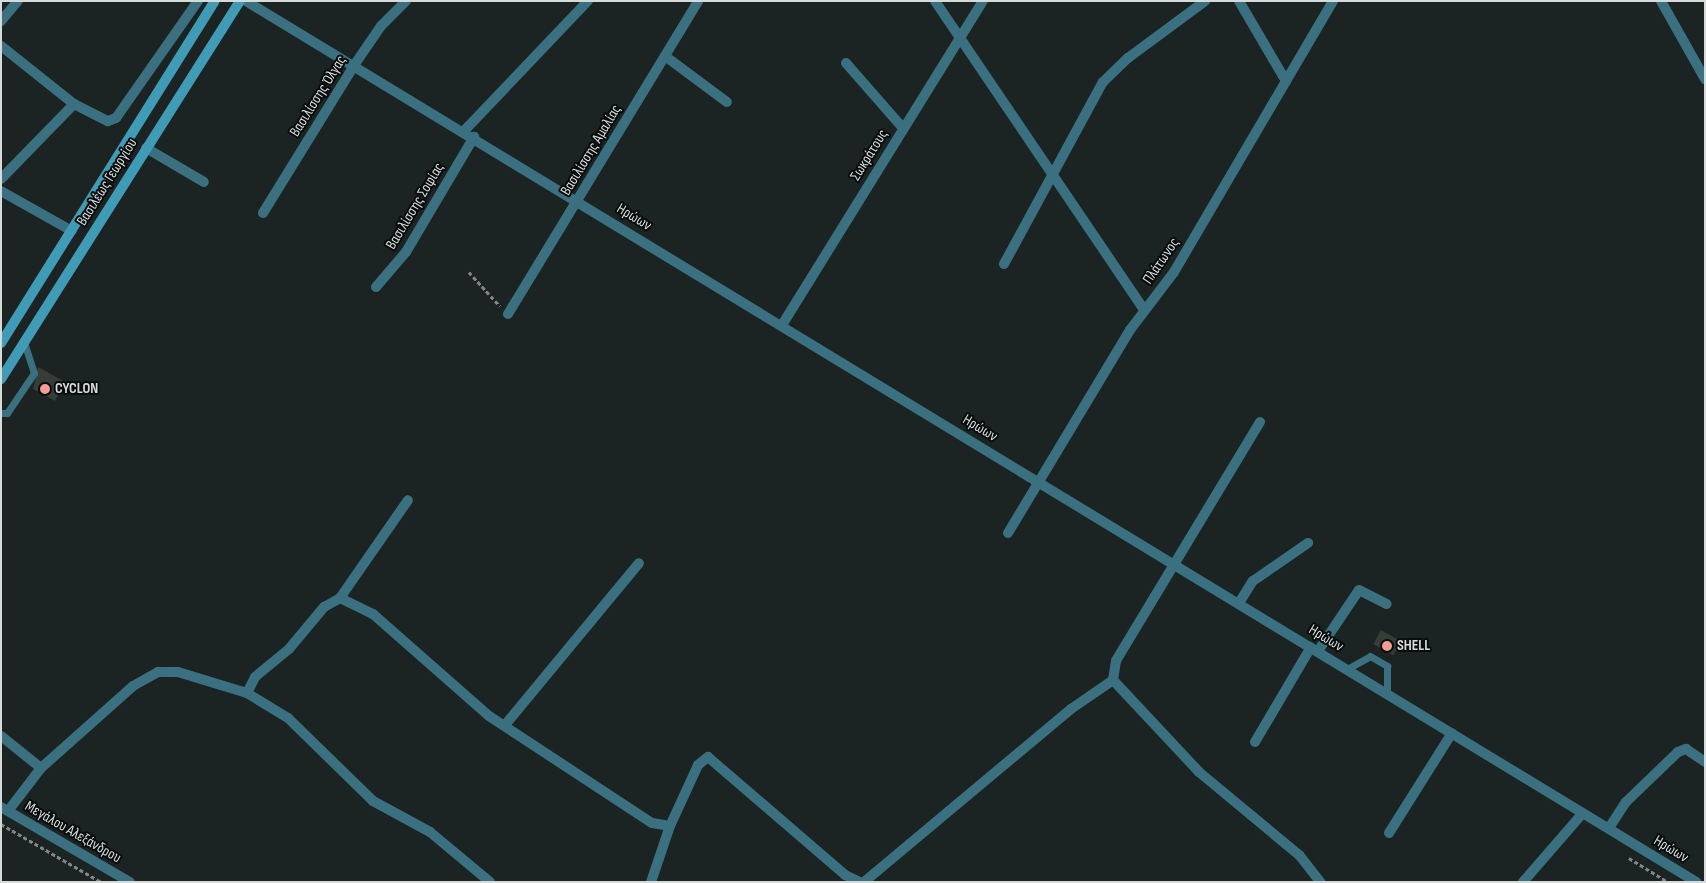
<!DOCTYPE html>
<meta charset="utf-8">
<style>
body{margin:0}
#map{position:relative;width:1706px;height:883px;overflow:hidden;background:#1c2423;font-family:"Sofia Sans Condensed",sans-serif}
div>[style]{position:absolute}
.building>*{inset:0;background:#363c38;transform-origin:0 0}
.path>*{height:2.5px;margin-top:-1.25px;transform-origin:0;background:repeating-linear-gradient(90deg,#808786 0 4px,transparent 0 6.5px)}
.service>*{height:7px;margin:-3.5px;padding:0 3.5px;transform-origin:3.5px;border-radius:3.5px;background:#3a7080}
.minor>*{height:10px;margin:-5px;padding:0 5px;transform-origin:5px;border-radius:5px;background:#3a7080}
.tertiary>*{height:10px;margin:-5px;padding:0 5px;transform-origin:5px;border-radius:5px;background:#3a7080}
.secondary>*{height:10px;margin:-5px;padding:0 5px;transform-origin:5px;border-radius:5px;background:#409cb6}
.dots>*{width:14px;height:14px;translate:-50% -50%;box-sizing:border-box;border:2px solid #090c0c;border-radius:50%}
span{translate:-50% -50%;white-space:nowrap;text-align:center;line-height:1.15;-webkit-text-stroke:4px #090c0c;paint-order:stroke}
.street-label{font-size:15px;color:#d6dbda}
.poi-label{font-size:15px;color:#d6dbda;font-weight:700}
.left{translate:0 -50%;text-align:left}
.frame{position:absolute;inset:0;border:2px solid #d6dbda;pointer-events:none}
</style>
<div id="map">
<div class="building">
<div style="clip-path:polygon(38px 367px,65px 382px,55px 401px,33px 389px)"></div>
<div style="left:1381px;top:630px;width:23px;height:16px;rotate:29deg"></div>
</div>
<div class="path">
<div style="left:469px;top:272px;width:46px;rotate:47.6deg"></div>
<div style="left:1px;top:824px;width:116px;rotate:30.1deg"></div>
<div style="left:1629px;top:858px;width:46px;rotate:31.6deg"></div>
</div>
<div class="service">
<div style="left:1px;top:413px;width:6px"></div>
<div style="left:7px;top:413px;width:48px;rotate:-56deg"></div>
<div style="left:34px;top:373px;width:33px;rotate:-108deg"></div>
<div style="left:1347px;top:669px;width:26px;rotate:-29deg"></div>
<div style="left:1370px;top:656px;width:20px;rotate:30deg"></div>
<div style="left:1387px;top:666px;width:27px;rotate:90deg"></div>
</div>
<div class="minor">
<div style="left:935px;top:1px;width:373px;rotate:55.9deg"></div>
<div style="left:1239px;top:1px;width:93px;rotate:59.6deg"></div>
<div style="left:1661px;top:1px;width:90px;rotate:60.6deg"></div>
<div style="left:1px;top:21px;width:26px;rotate:-50deg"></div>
<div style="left:1px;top:46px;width:93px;rotate:38.5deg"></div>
<div style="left:74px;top:104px;width:38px;rotate:27deg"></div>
<div style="left:108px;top:121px;width:9px;rotate:-21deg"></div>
<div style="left:116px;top:118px;width:143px;rotate:-55deg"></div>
<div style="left:665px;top:56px;width:77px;rotate:36.6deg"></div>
<div style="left:846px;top:63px;width:86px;rotate:48.8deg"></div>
<div style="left:464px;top:131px;width:180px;rotate:-46.4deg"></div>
<div style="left:146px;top:148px;width:67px;rotate:30.4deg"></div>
<div style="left:1px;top:179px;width:105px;rotate:-45.8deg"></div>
<div style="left:1px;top:191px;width:81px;rotate:29.4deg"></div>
<div style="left:263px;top:213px;width:175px;rotate:-58.3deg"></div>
<div style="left:355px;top:64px;width:46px;rotate:-55.6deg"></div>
<div style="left:381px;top:26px;width:35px;rotate:-45deg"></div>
<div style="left:1004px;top:264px;width:207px;rotate:-61.5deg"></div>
<div style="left:1103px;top:82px;width:35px;rotate:-44deg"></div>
<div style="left:1128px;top:58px;width:96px;rotate:-36.5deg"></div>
<div style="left:376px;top:287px;width:46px;rotate:-49.4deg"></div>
<div style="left:406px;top:252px;width:134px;rotate:-59.4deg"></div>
<div style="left:508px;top:314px;width:366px;rotate:-58.7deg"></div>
<div style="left:782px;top:325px;width:381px;rotate:-58.2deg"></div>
<div style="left:1260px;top:422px;width:279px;rotate:121.1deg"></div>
<div style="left:1116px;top:661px;width:19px;rotate:99deg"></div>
<div style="left:1113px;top:680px;width:126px;rotate:46.9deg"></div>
<div style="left:1199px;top:772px;width:131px;rotate:39.7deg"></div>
<div style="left:1300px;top:856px;width:33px;rotate:52deg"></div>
<div style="left:1008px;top:533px;width:237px;rotate:-59deg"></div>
<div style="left:1130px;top:330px;width:73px;rotate:-52.8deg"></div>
<div style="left:1174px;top:272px;width:314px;rotate:-59.6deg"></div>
<div style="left:340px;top:598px;width:119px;rotate:-55.2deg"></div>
<div style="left:1239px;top:603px;width:26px;rotate:-58deg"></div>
<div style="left:1253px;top:581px;width:67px;rotate:-34.6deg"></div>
<div style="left:1318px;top:651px;width:73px;rotate:-56.1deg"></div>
<div style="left:1359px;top:590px;width:31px;rotate:27deg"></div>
<div style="left:247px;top:693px;width:18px;rotate:-63deg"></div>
<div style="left:255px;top:677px;width:44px;rotate:-39.5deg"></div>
<div style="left:289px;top:649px;width:55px;rotate:-50.2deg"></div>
<div style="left:324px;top:607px;width:18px;rotate:-29deg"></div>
<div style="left:340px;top:598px;width:37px;rotate:26deg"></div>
<div style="left:373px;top:614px;width:154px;rotate:41.3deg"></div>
<div style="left:489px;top:716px;width:195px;rotate:33.3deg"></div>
<div style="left:652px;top:823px;width:18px;rotate:9deg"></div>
<div style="left:505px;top:725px;width:210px;rotate:-50.4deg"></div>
<div style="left:1px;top:736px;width:51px;rotate:38.7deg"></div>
<div style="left:1255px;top:742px;width:110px;rotate:-59.5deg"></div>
<div style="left:1px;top:807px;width:149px;rotate:30.2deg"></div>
<div style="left:8px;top:811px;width:54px;rotate:-52.5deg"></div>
<div style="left:41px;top:768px;width:123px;rotate:-41.7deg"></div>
<div style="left:133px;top:686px;width:29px;rotate:-29deg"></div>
<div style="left:158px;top:672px;width:20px"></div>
<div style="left:178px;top:672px;width:72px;rotate:16.9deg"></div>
<div style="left:247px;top:693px;width:48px;rotate:31.4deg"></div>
<div style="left:288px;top:718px;width:119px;rotate:44.3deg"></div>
<div style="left:373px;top:801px;width:65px;rotate:28.5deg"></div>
<div style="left:430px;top:832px;width:78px;rotate:39.8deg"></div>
<div style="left:1609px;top:828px;width:31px;rotate:-57deg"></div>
<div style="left:1626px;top:802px;width:72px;rotate:-43.9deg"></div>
<div style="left:1678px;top:752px;width:9px;rotate:-21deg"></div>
<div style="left:1686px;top:749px;width:23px;rotate:34deg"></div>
<div style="left:1389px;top:833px;width:118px;rotate:-57.8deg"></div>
<div style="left:651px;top:882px;width:59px;rotate:-71.3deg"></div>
<div style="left:670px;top:826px;width:67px;rotate:-65.3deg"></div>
<div style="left:698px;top:765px;width:13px;rotate:-39deg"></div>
<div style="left:708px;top:757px;width:181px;rotate:40.7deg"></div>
<div style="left:845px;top:875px;width:17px;rotate:25deg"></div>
<div style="left:864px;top:882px;width:270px;rotate:-39.9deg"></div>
<div style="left:1071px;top:709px;width:51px;rotate:-34.6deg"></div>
<div style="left:1523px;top:882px;width:91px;rotate:-49deg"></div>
</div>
<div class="tertiary">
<div style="left:246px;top:1px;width:1697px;rotate:31.28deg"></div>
</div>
<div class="secondary">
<div style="left:1px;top:343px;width:403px;rotate:-58deg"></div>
<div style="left:1px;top:379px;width:447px;rotate:-57.7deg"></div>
</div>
<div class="dots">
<div style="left:45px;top:389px;background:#f59c93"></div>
<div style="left:1387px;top:646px;background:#f59c93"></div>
</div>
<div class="street-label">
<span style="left:318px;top:96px;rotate:-58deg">Βασιλίσσης Όλγας</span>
<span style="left:591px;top:150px;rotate:-59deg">Βασιλίσσης Αμαλίας</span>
<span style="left:869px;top:155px;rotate:-58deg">Σωκράτους</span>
<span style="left:107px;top:182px;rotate:-58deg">Βασιλέως Γεωργίου</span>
<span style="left:415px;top:206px;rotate:-59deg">Βασιλίσσης Σοφίας</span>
<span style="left:634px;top:217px;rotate:31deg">Ηρώων</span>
<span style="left:1161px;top:261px;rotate:-56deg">Πλάτωνος</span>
<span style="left:980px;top:428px;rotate:31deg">Ηρώων</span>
<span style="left:1326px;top:638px;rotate:31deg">Ηρώων</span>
<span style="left:73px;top:832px;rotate:30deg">Μεγάλου Αλεξάνδρου</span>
<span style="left:1671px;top:849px;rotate:31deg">Ηρώων</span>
</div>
<div class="poi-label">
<span class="left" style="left:55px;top:389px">CYCLON</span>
<span class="left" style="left:1397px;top:646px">SHELL</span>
</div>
<div class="frame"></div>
</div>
